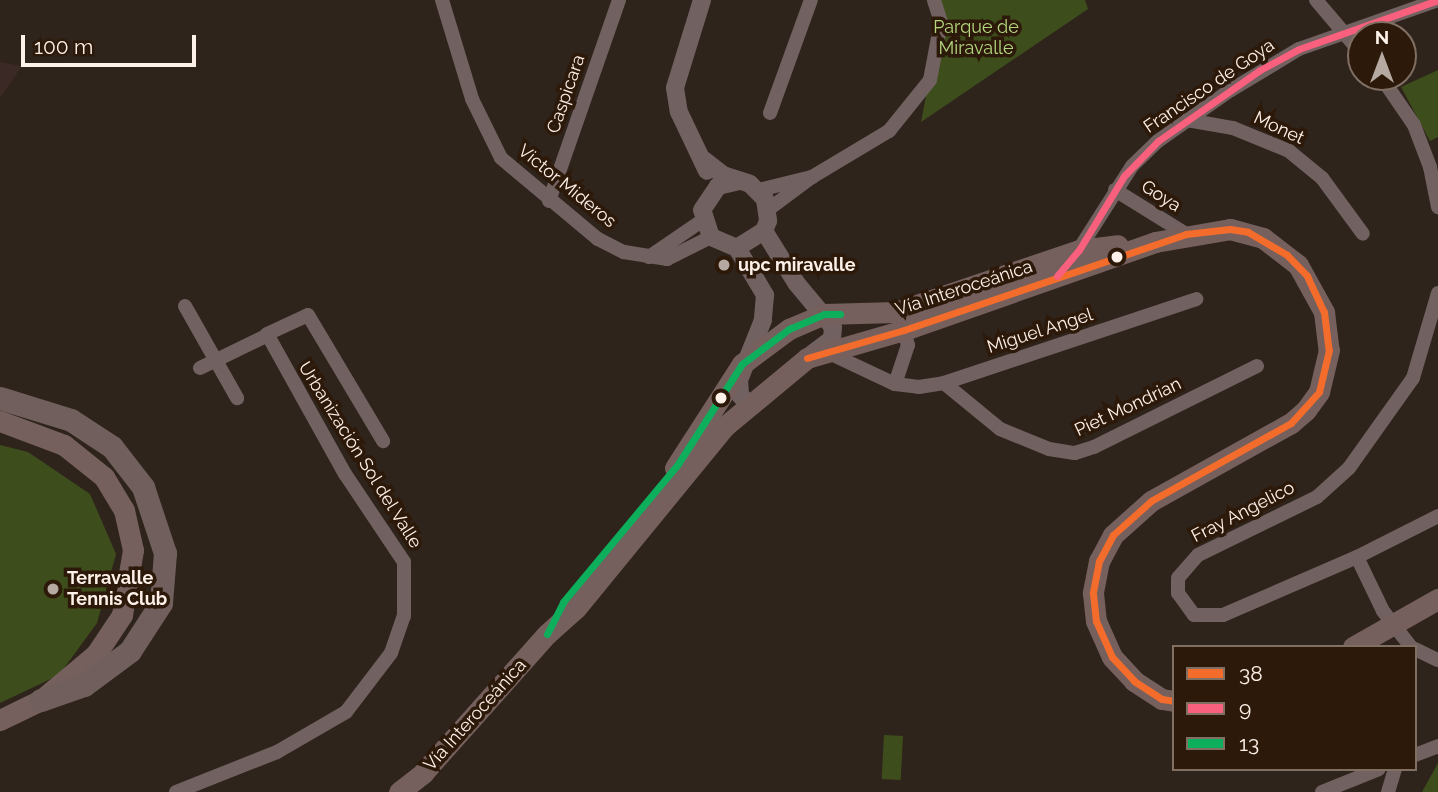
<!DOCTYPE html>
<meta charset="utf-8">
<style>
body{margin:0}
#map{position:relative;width:1438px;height:792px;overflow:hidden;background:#2f241b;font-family:Raleway,sans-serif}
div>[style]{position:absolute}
.industrial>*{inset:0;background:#3b2925}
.green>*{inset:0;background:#3d4e1c;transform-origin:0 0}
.minor>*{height:14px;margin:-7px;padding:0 7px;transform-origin:7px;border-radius:7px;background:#726161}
.tertiary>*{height:18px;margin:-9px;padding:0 9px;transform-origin:9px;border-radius:9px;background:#726161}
.primary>*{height:21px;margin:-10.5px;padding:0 10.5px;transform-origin:10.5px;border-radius:10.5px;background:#75605e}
.trunk>*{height:23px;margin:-11.5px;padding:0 11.5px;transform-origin:11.5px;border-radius:11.5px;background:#705f5c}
.bus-1>*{height:7px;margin:-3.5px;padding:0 3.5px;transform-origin:3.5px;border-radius:3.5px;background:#f36c2b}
.bus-2>*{height:7px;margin:-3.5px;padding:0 3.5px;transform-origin:3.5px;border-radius:3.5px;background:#f8607d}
.bus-3>*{height:7px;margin:-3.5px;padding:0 3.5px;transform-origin:3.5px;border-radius:3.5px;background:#0daf5c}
.dots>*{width:19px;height:19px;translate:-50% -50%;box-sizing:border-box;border:4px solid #2d1909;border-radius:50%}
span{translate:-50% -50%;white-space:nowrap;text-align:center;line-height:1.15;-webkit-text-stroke:7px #2d1909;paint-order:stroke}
.park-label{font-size:18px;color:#b2d77f}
.street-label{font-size:18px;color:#fdf1e9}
.poi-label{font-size:18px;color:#fdf1e9;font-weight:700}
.left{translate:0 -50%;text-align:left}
.legend{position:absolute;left:1172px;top:645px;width:245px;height:126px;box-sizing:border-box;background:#2d1909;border:2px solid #806f63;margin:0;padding:9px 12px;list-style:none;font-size:21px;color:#fdf1e9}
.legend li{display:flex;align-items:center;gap:14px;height:35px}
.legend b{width:35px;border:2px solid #806f63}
.north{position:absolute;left:1347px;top:21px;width:70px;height:70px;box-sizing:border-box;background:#2d1909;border:2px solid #806f63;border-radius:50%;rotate:0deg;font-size:19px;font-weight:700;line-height:28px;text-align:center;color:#fdf1e9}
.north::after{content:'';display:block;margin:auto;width:24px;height:32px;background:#b5a9a1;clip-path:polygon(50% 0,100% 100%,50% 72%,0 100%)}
.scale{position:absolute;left:21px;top:35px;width:175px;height:32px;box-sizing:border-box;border:4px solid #fdf1e9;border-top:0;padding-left:9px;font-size:21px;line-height:24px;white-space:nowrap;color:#fdf1e9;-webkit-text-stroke:5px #2d1909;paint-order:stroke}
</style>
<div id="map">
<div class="industrial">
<div style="clip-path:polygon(0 62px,22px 66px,0 98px)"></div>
</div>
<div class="green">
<div style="clip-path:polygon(934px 0,1085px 0,1088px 9px,921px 122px,940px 25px)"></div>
<div style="clip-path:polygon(1438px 70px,1438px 137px,1430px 141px,1401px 87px)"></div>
<div style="clip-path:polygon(0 445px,28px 452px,90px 494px,116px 554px,97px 623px,59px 675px,0 703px)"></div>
<div style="left:884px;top:735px;width:19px;height:44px;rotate:3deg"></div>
<div style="clip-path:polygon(1438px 763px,1438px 792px,1422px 792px)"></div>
</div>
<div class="minor">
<div style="left:442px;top:0;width:103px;rotate:73.1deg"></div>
<div style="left:472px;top:99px;width:66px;rotate:63.8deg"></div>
<div style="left:501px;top:158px;width:126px;rotate:39.9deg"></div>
<div style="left:598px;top:239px;width:29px;rotate:27deg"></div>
<div style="left:624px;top:252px;width:44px;rotate:9.2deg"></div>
<div style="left:667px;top:259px;width:49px;rotate:-26.6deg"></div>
<div style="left:1316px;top:0;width:70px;rotate:49.7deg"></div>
<div style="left:1381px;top:77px;width:58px;rotate:55.5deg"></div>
<div style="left:1414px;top:125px;width:45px;rotate:69.1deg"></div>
<div style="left:1430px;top:167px;width:41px;rotate:78.7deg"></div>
<div style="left:770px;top:113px;width:120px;rotate:-70.1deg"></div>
<div style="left:1187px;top:120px;width:47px;rotate:9.9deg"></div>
<div style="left:1233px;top:128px;width:61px;rotate:22.3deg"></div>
<div style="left:1289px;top:151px;width:43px;rotate:39.3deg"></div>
<div style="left:1322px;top:178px;width:69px;rotate:53.8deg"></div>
<div style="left:759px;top:190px;width:55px;rotate:-13.8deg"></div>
<div style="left:1115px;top:190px;width:84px;rotate:31.8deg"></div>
<div style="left:549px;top:201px;width:213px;rotate:-70.8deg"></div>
<div style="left:769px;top:209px;width:54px;rotate:-36.7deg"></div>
<div style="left:812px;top:177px;width:90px;rotate:-30.9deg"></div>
<div style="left:889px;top:131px;width:65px;rotate:-51.2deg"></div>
<div style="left:930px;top:80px;width:59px;rotate:-79.3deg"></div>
<div style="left:941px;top:22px;width:23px;rotate:-108deg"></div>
<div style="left:1076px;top:254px;width:104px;rotate:-57.5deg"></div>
<div style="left:1132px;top:166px;width:36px;rotate:-44deg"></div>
<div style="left:1158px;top:141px;width:83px;rotate:-35.2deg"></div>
<div style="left:1226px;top:93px;width:85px;rotate:-31.1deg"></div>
<div style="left:1299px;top:49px;width:147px;rotate:-19.4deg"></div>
<div style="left:649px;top:257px;width:65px;rotate:-34.4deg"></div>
<div style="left:1438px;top:293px;width:89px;rotate:106.4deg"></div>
<div style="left:1413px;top:378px;width:110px;rotate:125.4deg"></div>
<div style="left:1349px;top:468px;width:43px;rotate:137.8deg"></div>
<div style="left:1317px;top:497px;width:132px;rotate:154deg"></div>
<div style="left:1198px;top:555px;width:30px;rotate:131deg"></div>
<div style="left:1178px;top:578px;width:15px;rotate:90deg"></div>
<div style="left:1178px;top:593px;width:27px;rotate:54deg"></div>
<div style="left:1194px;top:615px;width:29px"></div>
<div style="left:1223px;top:615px;width:146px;rotate:-23.4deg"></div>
<div style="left:1357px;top:557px;width:91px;rotate:-26.8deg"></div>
<div style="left:185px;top:306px;width:106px;rotate:60.5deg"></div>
<div style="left:829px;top:353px;width:73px;rotate:25.2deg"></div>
<div style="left:895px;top:384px;width:24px;rotate:7deg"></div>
<div style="left:919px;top:387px;width:25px;rotate:-9deg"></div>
<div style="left:944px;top:383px;width:266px;rotate:-18.4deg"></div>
<div style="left:200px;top:368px;width:73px;rotate:-25.9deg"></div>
<div style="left:944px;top:383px;width:72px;rotate:39.4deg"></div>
<div style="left:1000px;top:429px;width:53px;rotate:22.2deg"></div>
<div style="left:1049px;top:449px;width:26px;rotate:9deg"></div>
<div style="left:1075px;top:453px;width:20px;rotate:-18deg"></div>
<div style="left:1094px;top:447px;width:182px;rotate:-26.4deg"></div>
<div style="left:895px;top:384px;width:41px;rotate:-71.6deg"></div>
<div style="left:908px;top:345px;width:24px;rotate:-107deg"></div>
<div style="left:1357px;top:557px;width:60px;rotate:64.3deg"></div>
<div style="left:1383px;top:611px;width:46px;rotate:52.1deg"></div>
<div style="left:1415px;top:649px;width:25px;rotate:26deg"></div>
<div style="left:1415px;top:755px;width:25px;rotate:-21deg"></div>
<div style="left:176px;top:792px;width:109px;rotate:-21.6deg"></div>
<div style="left:277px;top:752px;width:80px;rotate:-30.1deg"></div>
<div style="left:346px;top:712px;width:74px;rotate:-52.7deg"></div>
<div style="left:391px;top:653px;width:39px;rotate:-71deg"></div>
<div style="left:404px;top:616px;width:54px;rotate:-90deg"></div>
<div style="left:404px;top:562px;width:106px;rotate:-123.8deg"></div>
<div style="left:345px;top:474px;width:160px;rotate:-119.1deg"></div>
<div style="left:267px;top:334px;width:45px;rotate:-24.9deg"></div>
<div style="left:308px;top:315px;width:147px;rotate:59.2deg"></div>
<div style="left:1322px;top:792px;width:61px;rotate:-22deg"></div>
<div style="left:1388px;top:792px;width:24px;rotate:-73deg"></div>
</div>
<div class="tertiary">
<div style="left:702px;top:0;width:92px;rotate:107.1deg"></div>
<div style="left:675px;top:88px;width:24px;rotate:81deg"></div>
<div style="left:679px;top:112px;width:65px;rotate:64.6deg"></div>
<div style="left:704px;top:160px;width:24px;rotate:38deg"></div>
<div style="left:723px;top:175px;width:28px;rotate:18deg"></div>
<div style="left:750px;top:184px;width:21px;rotate:45deg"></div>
<div style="left:765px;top:199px;width:22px;rotate:82deg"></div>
<div style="left:768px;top:221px;width:11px;rotate:112deg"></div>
<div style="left:764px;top:231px;width:32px;rotate:148deg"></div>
<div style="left:737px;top:248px;width:28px;rotate:-157deg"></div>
<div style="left:711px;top:237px;width:28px;rotate:-108deg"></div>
<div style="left:702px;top:210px;width:29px;rotate:-56deg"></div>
<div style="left:718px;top:186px;width:22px;rotate:-13deg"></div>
<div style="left:764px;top:231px;width:62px;rotate:58.1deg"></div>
<div style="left:797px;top:284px;width:56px;rotate:50.1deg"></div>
<div style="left:833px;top:327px;width:12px;rotate:95deg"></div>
<div style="left:832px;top:339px;width:25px;rotate:143deg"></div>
<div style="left:737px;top:248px;width:55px;rotate:59.2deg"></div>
<div style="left:765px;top:295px;width:25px;rotate:95deg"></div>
<div style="left:763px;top:320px;width:65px;rotate:111.8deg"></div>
<div style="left:739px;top:380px;width:15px;rotate:86deg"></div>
<div style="left:740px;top:395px;width:13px;rotate:48deg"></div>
</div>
<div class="primary">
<div style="left:0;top:421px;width:68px;rotate:20.6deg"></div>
<div style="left:64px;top:445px;width:51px;rotate:38.7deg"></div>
<div style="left:104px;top:477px;width:39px;rotate:59deg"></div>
<div style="left:124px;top:510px;width:41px;rotate:77.3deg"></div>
<div style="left:133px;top:550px;width:66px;rotate:99.6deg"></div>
<div style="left:122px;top:615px;width:47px;rotate:123.7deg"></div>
<div style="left:96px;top:654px;width:72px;rotate:140.1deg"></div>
<div style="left:41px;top:700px;width:46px;rotate:154deg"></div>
<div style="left:675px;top:468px;width:124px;rotate:-57.2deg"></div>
<div style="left:742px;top:364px;width:59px;rotate:-36.7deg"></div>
<div style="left:789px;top:329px;width:38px;rotate:-23deg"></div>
<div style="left:824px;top:314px;width:72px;rotate:-1.6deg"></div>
<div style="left:896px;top:312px;width:193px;rotate:-18.7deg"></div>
<div style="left:1079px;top:250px;width:39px;rotate:-7deg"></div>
<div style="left:1353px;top:647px;width:98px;rotate:-29.5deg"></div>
<div style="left:399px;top:792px;width:31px;rotate:-38deg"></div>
<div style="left:423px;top:773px;width:186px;rotate:-48.3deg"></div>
<div style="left:547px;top:634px;width:39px;rotate:-42deg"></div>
<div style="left:576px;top:608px;width:234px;rotate:-50.7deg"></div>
<div style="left:724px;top:427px;width:108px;rotate:-39.7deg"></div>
<div style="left:807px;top:358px;width:101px;rotate:-16.1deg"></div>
<div style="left:904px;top:330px;width:266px;rotate:-19.3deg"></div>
<div style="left:1155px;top:242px;width:76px;rotate:-9.8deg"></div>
<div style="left:1230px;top:229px;width:34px;rotate:15deg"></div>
<div style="left:1263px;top:238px;width:44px;rotate:37.6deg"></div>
<div style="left:1298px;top:265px;width:54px;rotate:61deg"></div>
<div style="left:1324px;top:312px;width:38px;rotate:83deg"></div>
<div style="left:1329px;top:350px;width:43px;rotate:103.4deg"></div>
<div style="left:1319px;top:392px;width:22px;rotate:126deg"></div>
<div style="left:1306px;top:410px;width:20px;rotate:139deg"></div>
<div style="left:1291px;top:423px;width:160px;rotate:150.9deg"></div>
<div style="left:1151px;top:501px;width:51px;rotate:138.2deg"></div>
<div style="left:1113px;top:535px;width:30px;rotate:118deg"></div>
<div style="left:1099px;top:561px;width:33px;rotate:101deg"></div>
<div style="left:1093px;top:593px;width:28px;rotate:84deg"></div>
<div style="left:1096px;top:621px;width:39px;rotate:66deg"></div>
<div style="left:1112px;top:657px;width:33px;rotate:47deg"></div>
<div style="left:1134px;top:681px;width:33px;rotate:33deg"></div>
<div style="left:1162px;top:699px;width:12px;rotate:9deg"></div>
</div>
<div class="trunk">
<div style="left:0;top:398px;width:74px;rotate:17.2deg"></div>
<div style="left:71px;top:420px;width:49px;rotate:33.4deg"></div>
<div style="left:112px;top:447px;width:51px;rotate:52.2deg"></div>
<div style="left:143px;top:487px;width:70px;rotate:71.6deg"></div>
<div style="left:165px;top:553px;width:50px;rotate:94.6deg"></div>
<div style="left:161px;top:603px;width:57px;rotate:122.9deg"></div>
<div style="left:130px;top:651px;width:57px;rotate:143.5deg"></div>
<div style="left:84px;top:685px;width:46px;rotate:160.8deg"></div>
</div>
<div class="bus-1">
<div style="left:807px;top:358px;width:101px;rotate:-16.1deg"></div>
<div style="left:904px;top:330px;width:298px;rotate:-18.8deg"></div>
<div style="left:1186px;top:234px;width:44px;rotate:-6.5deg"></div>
<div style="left:1230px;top:229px;width:18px;rotate:9deg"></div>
<div style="left:1248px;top:232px;width:45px;rotate:30.5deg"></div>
<div style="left:1287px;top:255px;width:29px;rotate:46deg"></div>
<div style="left:1307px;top:276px;width:40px;rotate:65deg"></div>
<div style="left:1324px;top:312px;width:38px;rotate:83deg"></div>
<div style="left:1329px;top:350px;width:43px;rotate:103.4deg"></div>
<div style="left:1319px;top:392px;width:42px;rotate:132.1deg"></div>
<div style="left:1291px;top:423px;width:160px;rotate:150.9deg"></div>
<div style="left:1151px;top:501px;width:51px;rotate:138.2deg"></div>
<div style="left:1113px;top:535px;width:30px;rotate:118deg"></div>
<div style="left:1099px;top:561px;width:33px;rotate:101deg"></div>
<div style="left:1093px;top:593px;width:28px;rotate:84deg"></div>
<div style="left:1096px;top:621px;width:39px;rotate:66deg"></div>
<div style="left:1112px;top:657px;width:33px;rotate:47deg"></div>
<div style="left:1134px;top:681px;width:33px;rotate:33deg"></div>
<div style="left:1162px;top:699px;width:12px;rotate:9deg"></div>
</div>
<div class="bus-2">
<div style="left:1057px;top:276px;width:34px;rotate:-50deg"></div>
<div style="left:1079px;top:250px;width:87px;rotate:-58.7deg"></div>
<div style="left:1124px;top:176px;width:49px;rotate:-45.8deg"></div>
<div style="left:1158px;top:141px;width:124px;rotate:-34.8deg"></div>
<div style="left:1260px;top:70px;width:44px;rotate:-28.3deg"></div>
<div style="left:1299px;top:49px;width:147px;rotate:-19.4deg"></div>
</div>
<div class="bus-3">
<div style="left:547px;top:634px;width:36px;rotate:-63deg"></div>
<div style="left:563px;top:602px;width:180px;rotate:-50.2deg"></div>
<div style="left:678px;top:464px;width:119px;rotate:-57.4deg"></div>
<div style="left:742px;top:364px;width:59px;rotate:-36.7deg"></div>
<div style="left:789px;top:329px;width:38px;rotate:-23deg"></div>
<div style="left:824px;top:314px;width:16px"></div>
</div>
<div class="dots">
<div style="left:1117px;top:257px;background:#fdf1e9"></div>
<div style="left:724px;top:265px;background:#b5a9a1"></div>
<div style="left:721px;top:398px;background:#fdf1e9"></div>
<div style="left:53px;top:589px;background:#b5a9a1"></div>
</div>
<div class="park-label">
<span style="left:976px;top:38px">Parque de<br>Miravalle</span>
</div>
<div class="street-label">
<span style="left:1209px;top:86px;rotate:-34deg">Francisco de Goya</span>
<span style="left:566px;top:94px;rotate:-71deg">Caspicara</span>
<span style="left:1279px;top:128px;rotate:25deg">Monet</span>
<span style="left:567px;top:186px;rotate:39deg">Victor Mideros</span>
<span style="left:1161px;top:196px;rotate:32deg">Goya</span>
<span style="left:964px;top:288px;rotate:-18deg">Vía Interoceánica</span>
<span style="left:1040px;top:331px;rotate:-18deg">Miguel Angel</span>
<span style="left:1128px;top:407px;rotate:-25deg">Piet Mondrian</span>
<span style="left:360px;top:455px;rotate:58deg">Urbanización Sol del Valle</span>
<span style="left:1243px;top:512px;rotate:-27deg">Fray Angelico</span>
<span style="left:475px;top:715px;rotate:-48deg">Vía Interoceánica</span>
</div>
<div class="poi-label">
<span class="left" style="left:738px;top:265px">upc miravalle</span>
<span class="left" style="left:67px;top:589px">Terravalle<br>Tennis Club</span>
</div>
<ul class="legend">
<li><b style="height:9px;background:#f36c2b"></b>38</li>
<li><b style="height:9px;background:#f8607d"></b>9</li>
<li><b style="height:9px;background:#0daf5c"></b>13</li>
</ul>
<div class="north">N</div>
<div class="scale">100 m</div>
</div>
